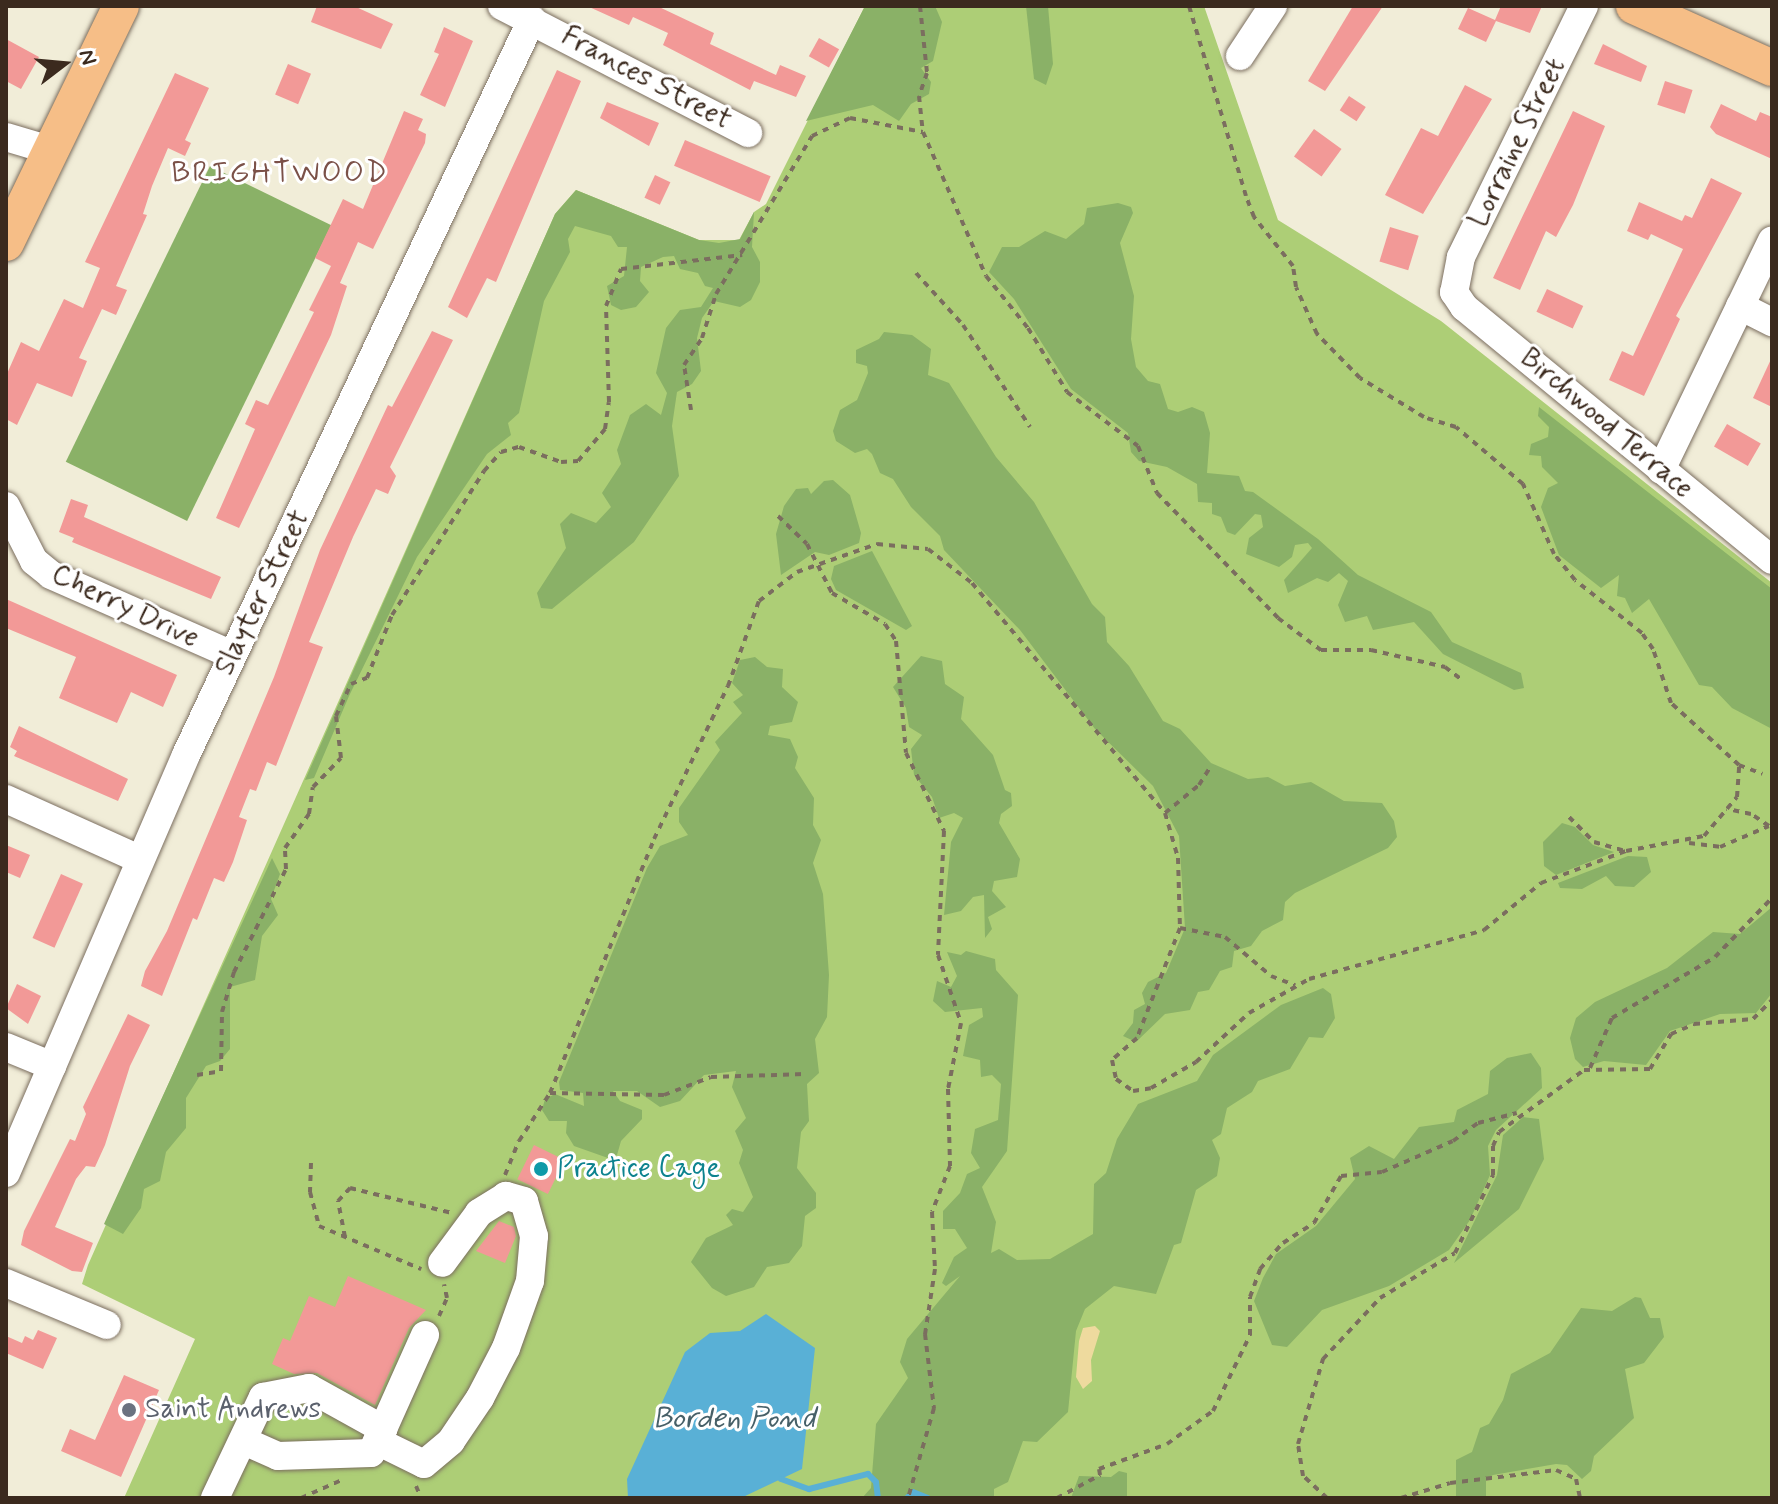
<!DOCTYPE html>
<style>
body{margin:0}
#map{position:relative;width:1778px;height:1504px;overflow:hidden;background:#f1edd8;font-family:Mynerve,sans-serif}
div>[style]{position:absolute}
.green>*{inset:0;background:#adce76}
.forest>*{inset:0;background:#8ab167;transform-origin:0 0}
.sand>*{inset:0;background:#eeda9e}
.water>*{inset:0;background:#59b0d6}
.stream>*{height:6px;margin:-3px;padding:0 3px;transform-origin:3px;border-radius:3px;background:#59b0d6}
.building>*{inset:0;background:#f29997;transform-origin:0 0}
.path>*{height:4px;margin-top:-2px;transform-origin:0;background:repeating-linear-gradient(90deg,#7b6e5f 0 6px,transparent 0 12px)}
.roads{filter:drop-shadow(0 0 2px #7b6e5f) drop-shadow(0 0 2px #7b6e5f)}
.minor>*{height:28px;margin:-14px;padding:0 14px;transform-origin:14px;border-radius:14px;background:#fff}
.major>*{height:36px;margin:-18px;padding:0 18px;transform-origin:18px;border-radius:18px;background:#f6be87}
.dots>*{width:22px;height:22px;translate:-50% -50%;box-sizing:border-box;border:4px solid #fff;border-radius:50%}
span{translate:-50% -50%;white-space:nowrap;text-align:center;line-height:1.15;-webkit-text-stroke:6px #fff;paint-order:stroke}
.street-label{font-size:28px;color:#3b2a1e}
.culture-label{font-size:28px;color:#0d838f}
.left{translate:0 -50%;text-align:left}
.worship-label{font-size:28px;color:#5b616d}
.neighbourhood-label{font-size:30px;color:#7b5148;letter-spacing:2px}
.water-label{font-size:30px;color:#476068;font-style:italic}
.frame{position:absolute;inset:0;border:8px solid #3b2a1e;pointer-events:none}
.north{position:absolute;left:24px;top:24px;width:80px;height:80px;-webkit-text-stroke:6px #fff;paint-order:stroke;rotate:74deg;font-size:22px;font-weight:700;line-height:32px;text-align:center;color:#3b2a1e}
.north::after{content:'';display:block;margin:auto;width:28px;height:36px;background:#3b2a1e;clip-path:polygon(50% 0,100% 100%,50% 72%,0 100%)}
</style>
<div id="map">
<div class="green">
<div style="clip-path:polygon(865px 6px,1204px 6px,1278px 220px,1441px 321px,1772px 583px,1772px 1498px,124px 1498px,195px 1339px,82px 1284px,88px 1265px,555px 214px,576px 190px,699px 240px,739px 240px,754px 212px,766px 204px)"></div>
</div>
<div class="forest">
<div style="clip-path:polygon(865px 6px,935px 6px,942px 22px,933px 61px,921px 68px,931px 82px,929px 94px,911px 104px,899px 121px,873px 105px,806px 121px)"></div>
<div style="clip-path:polygon(1026px 6px,1048px 6px,1053px 64px,1046px 85px,1034px 79px)"></div>
<div style="left:210px;top:166px;width:135px;height:329px;rotate:26deg"></div>
<div style="clip-path:polygon(576px 190px,699px 240px,719px 243px,740px 239px,754px 212px,752px 247px,760px 262px,760px 282px,751px 300px,740px 307px,714px 301px,702px 318px,697px 338px,701px 371px,692px 384px,677px 392px,672px 426px,679px 476px,634px 542px,552px 609px,541px 608px,537px 593px,566px 548px,560px 524px,571px 513px,596px 523px,611px 507px,602px 493px,621px 464px,617px 450px,630px 415px,646px 404px,661px 415px,667px 393px,656px 373px,666px 328px,680px 310px,701px 307px,713px 288px,705px 286px,698px 273px,680px 269px,674px 256px,663px 257px,641px 267px,640px 281px,649px 292px,636px 307px,621px 310px,611px 305px,607px 286px,624px 276px,627px 247px,618px 247px,611px 236px,575px 226px,568px 239px,570px 252px,544px 301px,519px 413px,508px 423px,511px 435px,487px 454px,417px 557px,349px 696px,314px 778px,305px 780px,555px 214px)"></div>
<div style="clip-path:polygon(1118px 203px,1131px 207px,1133px 213px,1120px 243px,1134px 296px,1131px 339px,1136px 367px,1148px 381px,1160px 384px,1168px 409px,1178px 412px,1192px 407px,1204px 412px,1210px 433px,1207px 473px,1239px 476px,1245px 491px,1253px 492px,1318px 539px,1358px 575px,1431px 612px,1452px 642px,1521px 673px,1524px 688px,1514px 690px,1443px 654px,1414px 622px,1373px 630px,1367px 616px,1345px 622px,1338px 605px,1348px 581px,1339px 573px,1328px 582px,1317px 578px,1288px 593px,1284px 580px,1312px 548px,1308px 543px,1295px 545px,1292px 557px,1279px 567px,1246px 554px,1249px 538px,1263px 527px,1261px 515px,1255px 514px,1235px 535px,1227px 532px,1221px 517px,1212px 514px,1212px 503px,1198px 502px,1197px 484px,1167px 467px,1139px 461px,1131px 452px,1128px 433px,1071px 389px,1014px 299px,989px 272px,1002px 247px,1019px 247px,1045px 231px,1066px 239px,1084px 224px,1087px 208px)"></div>
<div style="clip-path:polygon(884px 332px,912px 335px,931px 349px,928px 375px,949px 383px,996px 457px,1034px 502px,1092px 604px,1105px 617px,1107px 642px,1129px 666px,1163px 721px,1180px 729px,1211px 763px,1248px 779px,1268px 777px,1285px 786px,1311px 782px,1344px 801px,1382px 803px,1394px 821px,1397px 837px,1388px 848px,1295px 893px,1285px 902px,1283px 920px,1262px 931px,1251px 946px,1234px 951px,1232px 967px,1220px 971px,1209px 990px,1198px 992px,1190px 1010px,1165px 1014px,1136px 1042px,1123px 1036px,1133px 1023px,1134px 1010px,1145px 1004px,1142px 993px,1148px 982px,1166px 973px,1185px 928px,1179px 836px,1153px 786px,1095px 729px,1020px 630px,944px 550px,940px 536px,911px 507px,893px 479px,880px 473px,872px 454px,867px 449px,855px 453px,836px 441px,833px 431px,840px 410px,857px 400px,868px 373px,867px 366px,856px 363px,856px 350px,879px 339px)"></div>
<div style="clip-path:polygon(1539px 407px,1772px 589px,1772px 729px,1732px 708px,1712px 687px,1699px 685px,1649px 599px,1632px 613px,1625px 598px,1617px 596px,1619px 575px,1601px 588px,1559px 555px,1541px 507px,1548px 488px,1558px 483px,1542px 467px,1541px 456px,1529px 455px,1531px 444px,1548px 437px,1549px 427px,1538px 416px)"></div>
<div style="clip-path:polygon(833px 480px,850px 495px,861px 533px,859px 543px,829px 555px,815px 552px,781px 575px,776px 534px,784px 506px,796px 489px,808px 488px,811px 494px,824px 481px)"></div>
<div style="clip-path:polygon(872px 551px,912px 626px,906px 630px,836px 590px,831px 579px,834px 566px)"></div>
<div style="clip-path:polygon(921px 656px,942px 661px,945px 684px,964px 697px,961px 719px,993px 755px,1005px 790px,1011px 793px,1012px 806px,1001px 814px,999px 823px,1020px 859px,1017px 877px,994px 881px,992px 891px,1006px 907px,988px 917px,992px 929px,985px 938px,984px 895px,973px 897px,961px 911px,944px 915px,951px 842px,963px 818px,954px 813px,939px 818px,932px 797px,914px 775px,911px 749px,922px 735px,909px 727px,906px 708px,893px 687px)"></div>
<div style="clip-path:polygon(755px 657px,767px 667px,783px 669px,782px 687px,798px 702px,792px 722px,770px 726px,768px 735px,790px 739px,798px 757px,795px 768px,814px 798px,813px 825px,821px 840px,813px 863px,823px 894px,829px 975px,827px 1017px,815px 1039px,819px 1073px,807px 1084px,809px 1121px,801px 1132px,797px 1168px,816px 1193px,816px 1208px,805px 1216px,802px 1246px,789px 1263px,767px 1267px,754px 1287px,726px 1296px,712px 1288px,691px 1262px,706px 1238px,733px 1225px,726px 1215px,732px 1209px,743px 1212px,753px 1197px,739px 1163px,743px 1150px,735px 1131px,746px 1118px,732px 1087px,736px 1071px,704px 1075px,680px 1101px,660px 1107px,637px 1091px,613px 1091px,620px 1101px,642px 1110px,642px 1119px,621px 1141px,617px 1155px,608px 1158px,574px 1146px,566px 1133px,567px 1121px,549px 1121px,542px 1110px,545px 1099px,555px 1094px,584px 1106px,583px 1093px,560px 1090px,559px 1082px,647px 868px,660px 846px,688px 835px,679px 822px,679px 808px,720px 750px,715px 742px,742px 713px,733px 702px,743px 695px,732px 683px,740px 660px)"></div>
<div style="clip-path:polygon(1562px 823px,1575px 827px,1593px 845px,1614px 852px,1556px 875px,1544px 866px,1543px 842px)"></div>
<div style="clip-path:polygon(1628px 856px,1647px 857px,1651px 872px,1634px 887px,1615px 886px,1606px 876px,1582px 889px,1560px 888px,1558px 883px)"></div>
<div style="clip-path:polygon(272px 858px,280px 874px,271px 899px,278px 915px,262px 936px,255px 980px,230px 987px,230px 1049px,220px 1061px,206px 1066px,186px 1098px,186px 1128px,166px 1152px,160px 1181px,144px 1189px,141px 1208px,123px 1234px,104px 1224px)"></div>
<div style="clip-path:polygon(1772px 907px,1772px 993px,1756px 1013px,1720px 1014px,1670px 1031px,1646px 1065px,1604px 1061px,1583px 1067px,1575px 1059px,1570px 1038px,1576px 1018px,1595px 1002px,1667px 968px,1713px 932px,1740px 934px)"></div>
<div style="clip-path:polygon(966px 951px,995px 959px,996px 970px,1018px 995px,1007px 1151px,982px 1187px,996px 1222px,991px 1253px,999px 1249px,1017px 1260px,1050px 1259px,1093px 1234px,1094px 1184px,1106px 1173px,1117px 1139px,1138px 1104px,1197px 1081px,1213px 1055px,1281px 1005px,1323px 988px,1331px 994px,1335px 1018px,1323px 1038px,1309px 1037px,1290px 1069px,1258px 1081px,1252px 1092px,1227px 1108px,1221px 1134px,1212px 1140px,1220px 1158px,1217px 1176px,1196px 1190px,1181px 1243px,1174px 1245px,1156px 1294px,1114px 1286px,1085px 1309px,1076px 1331px,1068px 1412px,1037px 1442px,1023px 1441px,1008px 1482px,994px 1489px,994px 1498px,862px 1498px,871px 1488px,876px 1424px,908px 1378px,900px 1362px,907px 1339px,960px 1276px,946px 1286px,942px 1283px,954px 1257px,967px 1248px,955px 1229px,943px 1229px,943px 1211px,960px 1193px,967px 1174px,980px 1168px,971px 1153px,975px 1129px,998px 1120px,1001px 1084px,992px 1075px,981px 1077px,980px 1060px,963px 1056px,969px 1025px,983px 1017px,982px 1008px,945px 1012px,933px 1001px,937px 981px,951px 987px,957px 976px,947px 952px,961px 955px)"></div>
<div style="clip-path:polygon(1531px 1053px,1541px 1068px,1542px 1088px,1496px 1130px,1488px 1146px,1490px 1175px,1470px 1220px,1449px 1250px,1389px 1286px,1322px 1310px,1287px 1347px,1272px 1345px,1254px 1301px,1263px 1278px,1276px 1254px,1316px 1226px,1355px 1179px,1350px 1158px,1369px 1146px,1394px 1159px,1419px 1127px,1454px 1122px,1457px 1110px,1488px 1094px,1490px 1071px,1507px 1058px)"></div>
<div style="clip-path:polygon(1523px 1117px,1539px 1119px,1544px 1159px,1519px 1209px,1454px 1263px,1497px 1175px,1503px 1135px)"></div>
<div style="clip-path:polygon(1635px 1297px,1641px 1298px,1650px 1318px,1660px 1318px,1664px 1337px,1644px 1363px,1625px 1369px,1634px 1418px,1594px 1456px,1591px 1471px,1582px 1479px,1567px 1465px,1556px 1464px,1493px 1475px,1486px 1479px,1486px 1498px,1456px 1498px,1456px 1460px,1472px 1452px,1480px 1428px,1489px 1424px,1503px 1400px,1511px 1374px,1550px 1353px,1581px 1308px,1612px 1311px)"></div>
<div style="clip-path:polygon(1119px 1471px,1127px 1473px,1127px 1498px,1071px 1498px,1079px 1476px,1111px 1477px)"></div>
</div>
<div class="sand">
<div style="clip-path:polygon(1095px 1326px,1100px 1331px,1091px 1360px,1092px 1381px,1083px 1389px,1076px 1377px,1079px 1341px,1083px 1328px)"></div>
</div>
<div class="water">
<div style="clip-path:polygon(766px 1314px,815px 1348px,802px 1469px,741px 1498px,628px 1498px,627px 1479px,685px 1352px,710px 1333px,740px 1331px)"></div>
</div>
<div class="stream">
<div style="left:781px;top:1479px;width:30px;rotate:20deg"></div>
<div style="left:809px;top:1489px;width:61px;rotate:-14.3deg"></div>
<div style="left:868px;top:1474px;width:11px;rotate:45deg"></div>
<div style="left:876px;top:1482px;width:16px;rotate:83deg"></div>
<div style="left:907px;top:1498px;width:8px;rotate:-45deg"></div>
<div style="left:913px;top:1492px;width:16px;rotate:22deg"></div>
</div>
<div class="building">
<div style="clip-path:polygon(317px 6px,354px 6px,393px 24px,381px 49px,311px 22px)"></div>
<div style="clip-path:polygon(587px 6px,657px 6px,714px 33px,710px 44px,776px 75px,780px 65px,806px 76px,796px 97px,754px 81px,750px 90px,663px 45px,668px 33px,633px 17px,629px 25px)"></div>
<div style="clip-path:polygon(1353px 6px,1383px 6px,1325px 91px,1308px 81px)"></div>
<div style="clip-path:polygon(1501px 6px,1542px 6px,1530px 33px,1496px 21px,1486px 42px,1458px 29px,1468px 8px,1495px 20px)"></div>
<div style="clip-path:polygon(444px 27px,473px 41px,445px 107px,420px 95px,439px 54px,434px 52px)"></div>
<div style="left:819px;top:38px;width:23px;height:21px;rotate:29deg"></div>
<div style="clip-path:polygon(6px 39px,39px 57px,21px 89px,6px 81px)"></div>
<div style="clip-path:polygon(1603px 44px,1647px 66px,1641px 82px,1594px 64px)"></div>
<div style="left:288px;top:64px;width:25px;height:33px;rotate:23deg"></div>
<div style="clip-path:polygon(557px 70px,581px 81px,496px 282px,487px 278px,467px 318px,448px 307px)"></div>
<div style="clip-path:polygon(175px 73px,209px 88px,185px 140px,191px 143px,185px 156px,168px 148px,152px 186px,143px 214px,147px 215px,116px 286px,127px 290px,116px 315px,102px 309px,79px 358px,87px 361px,72px 397px,37px 383px,17px 425px,6px 419px,6px 376px,21px 342px,39px 351px,64px 299px,83px 308px,100px 268px,85px 262px)"></div>
<div style="left:1665px;top:81px;width:29px;height:25px;rotate:18deg"></div>
<div style="clip-path:polygon(1465px 85px,1492px 99px,1423px 214px,1385px 195px,1421px 128px,1438px 136px)"></div>
<div style="left:1349px;top:96px;width:20px;height:17px;rotate:33deg"></div>
<div style="clip-path:polygon(607px 102px,659px 123px,649px 146px,600px 118px)"></div>
<div style="clip-path:polygon(1721px 104px,1756px 121px,1760px 112px,1772px 117px,1772px 159px,1716px 134px,1710px 127px)"></div>
<div style="clip-path:polygon(404px 111px,423px 119px,418px 130px,426px 134px,425px 143px,373px 249px,358px 242px,340px 283px,347px 286px,331px 335px,239px 528px,216px 518px,255px 429px,245px 424px,256px 400px,268px 405px,314px 312px,309px 310px,331px 266px,315px 258px,343px 199px,363px 209px)"></div>
<div style="clip-path:polygon(1573px 111px,1605px 126px,1573px 205px,1556px 237px,1546px 231px,1520px 290px,1493px 278px)"></div>
<div style="left:1314px;top:129px;width:34px;height:34px;rotate:36deg"></div>
<div style="left:685px;top:140px;width:93px;height:28px;rotate:23deg"></div>
<div style="left:655px;top:175px;width:17px;height:25px;rotate:25deg"></div>
<div style="clip-path:polygon(1711px 178px,1742px 193px,1676px 316px,1680px 319px,1644px 396px,1609px 380px,1622px 351px,1633px 356px,1683px 249px,1651px 234px,1648px 240px,1627px 231px,1639px 202px,1682px 221px,1685px 215px,1692px 218px)"></div>
<div style="left:1390px;top:227px;width:30px;height:36px;rotate:17deg"></div>
<div style="left:1547px;top:289px;width:40px;height:25px;rotate:25deg"></div>
<div style="clip-path:polygon(432px 331px,453px 340px,390px 467px,396px 476px,388px 494px,376px 489px,353px 537px,309px 642px,323px 647px,276px 766px,267px 762px,256px 791px,250px 789px,239px 817px,247px 820px,233px 862px,224px 882px,214px 878px,197px 920px,193px 918px,162px 996px,141px 986px,145px 971px,167px 931px,274px 677px,320px 550px,388px 405px,392px 407px)"></div>
<div style="clip-path:polygon(1772px 357px,1772px 407px,1753px 398px)"></div>
<div style="left:1727px;top:424px;width:39px;height:26px;rotate:30deg"></div>
<div style="clip-path:polygon(71px 499px,88px 505px,84px 517px,221px 577px,211px 599px,72px 542px,74px 538px,59px 532px)"></div>
<div style="clip-path:polygon(6px 599px,177px 675px,163px 707px,131px 692px,117px 723px,59px 698px,76px 657px,6px 628px)"></div>
<div style="clip-path:polygon(19px 726px,128px 779px,118px 801px,14px 756px,17px 751px,10px 747px)"></div>
<div style="clip-path:polygon(6px 845px,30px 855px,20px 878px,6px 872px)"></div>
<div style="left:61px;top:874px;width:24px;height:70px;rotate:24deg"></div>
<div style="clip-path:polygon(17px 984px,41px 996px,28px 1024px,6px 1008px)"></div>
<div style="clip-path:polygon(128px 1014px,150px 1025px,130px 1066px,105px 1145px,95px 1167px,86px 1166px,76px 1179px,55px 1227px,93px 1243px,82px 1272px,72px 1271px,21px 1245px,24px 1231px,70px 1139px,75px 1141px,86px 1114px,83px 1107px)"></div>
<div style="left:534px;top:1145px;width:34px;height:38px;rotate:26deg"></div>
<div style="clip-path:polygon(499px 1221px,514px 1227px,516px 1236px,505px 1263px,476px 1251px)"></div>
<div style="clip-path:polygon(348px 1276px,426px 1310px,409px 1328px,375px 1405px,317px 1373px,294px 1374px,272px 1364px,283px 1338px,290px 1341px,309px 1296px,335px 1307px)"></div>
<div style="clip-path:polygon(38px 1330px,57px 1338px,43px 1369px,6px 1353px,6px 1336px,22px 1343px,25px 1336px,33px 1340px)"></div>
<div style="clip-path:polygon(124px 1375px,159px 1390px,121px 1477px,61px 1451px,70px 1429px,95px 1440px)"></div>
</div>
<div class="path">
<div style="left:920px;top:6px;width:67px;rotate:84deg"></div>
<div style="left:927px;top:73px;width:24px;rotate:109deg"></div>
<div style="left:919px;top:96px;width:36px;rotate:84deg"></div>
<div style="left:916px;top:273px;width:70px;rotate:47.9deg"></div>
<div style="left:963px;top:325px;width:122px;rotate:56.7deg"></div>
<div style="left:691px;top:410px;width:46px;rotate:-98.8deg"></div>
<div style="left:684px;top:365px;width:32px;rotate:-56deg"></div>
<div style="left:702px;top:338px;width:46px;rotate:-72.3deg"></div>
<div style="left:716px;top:294px;width:185px;rotate:-58.7deg"></div>
<div style="left:812px;top:136px;width:42px;rotate:-25.3deg"></div>
<div style="left:850px;top:118px;width:74px;rotate:10.9deg"></div>
<div style="left:923px;top:132px;width:157px;rotate:66.4deg"></div>
<div style="left:986px;top:276px;width:67px;rotate:51.1deg"></div>
<div style="left:1028px;top:328px;width:75px;rotate:58.6deg"></div>
<div style="left:1067px;top:392px;width:89px;rotate:37.3deg"></div>
<div style="left:1138px;top:446px;width:51px;rotate:68deg"></div>
<div style="left:1157px;top:493px;width:174px;rotate:45.9deg"></div>
<div style="left:1278px;top:618px;width:54px;rotate:36.7deg"></div>
<div style="left:1321px;top:650px;width:50px"></div>
<div style="left:1371px;top:650px;width:76px;rotate:12.9deg"></div>
<div style="left:1445px;top:667px;width:20px;rotate:37deg"></div>
<div style="left:778px;top:516px;width:40px;rotate:44deg"></div>
<div style="left:807px;top:544px;width:55px;rotate:63deg"></div>
<div style="left:832px;top:593px;width:61px;rotate:30.3deg"></div>
<div style="left:885px;top:624px;width:20px;rotate:57deg"></div>
<div style="left:896px;top:641px;width:112px;rotate:84.9deg"></div>
<div style="left:906px;top:753px;width:87px;rotate:64deg"></div>
<div style="left:944px;top:831px;width:124px;rotate:92.8deg"></div>
<div style="left:938px;top:955px;width:72px;rotate:71.3deg"></div>
<div style="left:961px;top:1023px;width:67px;rotate:101.1deg"></div>
<div style="left:948px;top:1089px;width:77px;rotate:88.5deg"></div>
<div style="left:950px;top:1166px;width:49px;rotate:111.4deg"></div>
<div style="left:932px;top:1212px;width:57px;rotate:87deg"></div>
<div style="left:935px;top:1269px;width:66px;rotate:98.7deg"></div>
<div style="left:925px;top:1334px;width:75px;rotate:83.1deg"></div>
<div style="left:934px;top:1408px;width:94px;rotate:106.1deg"></div>
<div style="left:1739px;top:765px;width:25px;rotate:21deg"></div>
<div style="left:1165px;top:813px;width:44px;rotate:-39.5deg"></div>
<div style="left:1199px;top:785px;width:19px;rotate:-58deg"></div>
<div style="left:1569px;top:817px;width:35px;rotate:45deg"></div>
<div style="left:1594px;top:842px;width:33px;rotate:16deg"></div>
<div style="left:1689px;top:843px;width:31px;rotate:7deg"></div>
<div style="left:1720px;top:847px;width:53px;rotate:-23.2deg"></div>
<div style="left:1769px;top:826px;width:22px;rotate:-146deg"></div>
<div style="left:1751px;top:814px;width:25px;rotate:-168deg"></div>
<div style="left:1180px;top:928px;width:46px;rotate:11.3deg"></div>
<div style="left:1225px;top:937px;width:60px;rotate:40.3deg"></div>
<div style="left:1271px;top:976px;width:26px;rotate:21deg"></div>
<div style="left:1590px;top:1068px;width:55px;rotate:-66.3deg"></div>
<div style="left:1612px;top:1018px;width:120px;rotate:-30.6deg"></div>
<div style="left:1715px;top:957px;width:82px;rotate:-46deg"></div>
<div style="left:197px;top:1075px;width:24px;rotate:-9deg"></div>
<div style="left:221px;top:1071px;width:59px;rotate:-89deg"></div>
<div style="left:222px;top:1012px;width:42px;rotate:-73.3deg"></div>
<div style="left:234px;top:972px;width:115px;rotate:-63.2deg"></div>
<div style="left:286px;top:869px;width:21px;rotate:-93deg"></div>
<div style="left:285px;top:848px;width:42px;rotate:-54.8deg"></div>
<div style="left:309px;top:814px;width:27px;rotate:-82deg"></div>
<div style="left:313px;top:787px;width:40px;rotate:-46deg"></div>
<div style="left:341px;top:758px;width:42px;rotate:-96.8deg"></div>
<div style="left:336px;top:716px;width:35px;rotate:-65deg"></div>
<div style="left:351px;top:684px;width:17px;rotate:-21deg"></div>
<div style="left:367px;top:678px;width:68px;rotate:-68.4deg"></div>
<div style="left:392px;top:615px;width:171px;rotate:-57.4deg"></div>
<div style="left:484px;top:471px;width:25px;rotate:-48deg"></div>
<div style="left:501px;top:452px;width:19px;rotate:-16deg"></div>
<div style="left:519px;top:447px;width:45px;rotate:19.7deg"></div>
<div style="left:561px;top:462px;width:17px;rotate:-3deg"></div>
<div style="left:578px;top:461px;width:42px;rotate:-49.8deg"></div>
<div style="left:605px;top:429px;width:27px;rotate:-82deg"></div>
<div style="left:609px;top:402px;width:96px;rotate:-91.8deg"></div>
<div style="left:606px;top:306px;width:40px;rotate:-68deg"></div>
<div style="left:621px;top:269px;width:122px;rotate:-6.6deg"></div>
<div style="left:550px;top:1093px;width:274px;rotate:-67.7deg"></div>
<div style="left:654px;top:839px;width:170px;rotate:-64.2deg"></div>
<div style="left:728px;top:686px;width:90px;rotate:-70deg"></div>
<div style="left:759px;top:601px;width:48px;rotate:-37.3deg"></div>
<div style="left:797px;top:572px;width:85px;rotate:-19.3deg"></div>
<div style="left:877px;top:544px;width:51px;rotate:5.6deg"></div>
<div style="left:928px;top:549px;width:56px;rotate:37.7deg"></div>
<div style="left:972px;top:583px;width:300px;rotate:50deg"></div>
<div style="left:1165px;top:813px;width:47px;rotate:73.9deg"></div>
<div style="left:1178px;top:858px;width:70px;rotate:88.4deg"></div>
<div style="left:1180px;top:928px;width:118px;rotate:111.4deg"></div>
<div style="left:1137px;top:1038px;width:33px;rotate:139deg"></div>
<div style="left:1112px;top:1060px;width:19px;rotate:78deg"></div>
<div style="left:1116px;top:1079px;width:21px;rotate:35deg"></div>
<div style="left:1133px;top:1091px;width:18px;rotate:-9deg"></div>
<div style="left:1151px;top:1088px;width:52px;rotate:-30deg"></div>
<div style="left:1196px;top:1062px;width:72px;rotate:-42.8deg"></div>
<div style="left:1249px;top:1013px;width:69px;rotate:-29.5deg"></div>
<div style="left:1309px;top:979px;width:182px;rotate:-15.6deg"></div>
<div style="left:1484px;top:930px;width:74px;rotate:-39.5deg"></div>
<div style="left:1541px;top:883px;width:91px;rotate:-20.6deg"></div>
<div style="left:1626px;top:851px;width:79px;rotate:-10.9deg"></div>
<div style="left:1704px;top:836px;width:51px;rotate:-49.8deg"></div>
<div style="left:1737px;top:797px;width:32px;rotate:-86deg"></div>
<div style="left:1739px;top:765px;width:92px;rotate:-137.6deg"></div>
<div style="left:1671px;top:703px;width:57px;rotate:-108.4deg"></div>
<div style="left:1653px;top:649px;width:19px;rotate:-125deg"></div>
<div style="left:1642px;top:633px;width:85px;rotate:-141.7deg"></div>
<div style="left:1575px;top:580px;width:33px;rotate:-129deg"></div>
<div style="left:1554px;top:554px;width:77px;rotate:-113.9deg"></div>
<div style="left:1523px;top:484px;width:88px;rotate:-139.6deg"></div>
<div style="left:1456px;top:427px;width:34px;rotate:-163deg"></div>
<div style="left:1424px;top:417px;width:75px;rotate:-148.6deg"></div>
<div style="left:1360px;top:378px;width:62px;rotate:-134.3deg"></div>
<div style="left:1317px;top:334px;width:51px;rotate:-114.1deg"></div>
<div style="left:1296px;top:287px;width:21px;rotate:-98deg"></div>
<div style="left:1293px;top:266px;width:63px;rotate:-128.5deg"></div>
<div style="left:1254px;top:217px;width:22px;rotate:-111deg"></div>
<div style="left:1246px;top:196px;width:198px;rotate:-106.7deg"></div>
<div style="left:311px;top:1163px;width:29px;rotate:92deg"></div>
<div style="left:310px;top:1192px;width:35px;rotate:75deg"></div>
<div style="left:319px;top:1226px;width:111px;rotate:22.9deg"></div>
<div style="left:505px;top:1175px;width:37px;rotate:-68deg"></div>
<div style="left:519px;top:1141px;width:57px;rotate:-57.1deg"></div>
<div style="left:550px;top:1093px;width:114px;rotate:1deg"></div>
<div style="left:664px;top:1095px;width:50px;rotate:-21deg"></div>
<div style="left:711px;top:1077px;width:93px;rotate:-1.8deg"></div>
<div style="left:345px;top:1237px;width:37px;rotate:-101deg"></div>
<div style="left:338px;top:1201px;width:18px;rotate:-47deg"></div>
<div style="left:350px;top:1188px;width:105px;rotate:13.8deg"></div>
<div style="left:439px;top:1316px;width:20px;rotate:-66deg"></div>
<div style="left:447px;top:1298px;width:14px;rotate:-102deg"></div>
<div style="left:416px;top:1486px;width:13px;rotate:67deg"></div>
<div style="left:301px;top:1498px;width:47px;rotate:-23.8deg"></div>
<div style="left:1057px;top:1498px;width:49px;rotate:-28.1deg"></div>
<div style="left:1100px;top:1475px;width:6px;rotate:-99deg"></div>
<div style="left:1099px;top:1469px;width:72px;rotate:-20.2deg"></div>
<div style="left:1167px;top:1444px;width:57px;rotate:-35.7deg"></div>
<div style="left:1213px;top:1411px;width:85px;rotate:-64deg"></div>
<div style="left:1250px;top:1335px;width:38px;rotate:-90deg"></div>
<div style="left:1250px;top:1297px;width:30px;rotate:-70deg"></div>
<div style="left:1260px;top:1269px;width:35px;rotate:-49deg"></div>
<div style="left:1283px;top:1243px;width:37px;rotate:-33deg"></div>
<div style="left:1314px;top:1223px;width:54px;rotate:-60.1deg"></div>
<div style="left:1341px;top:1176px;width:41px;rotate:-5.6deg"></div>
<div style="left:1382px;top:1172px;width:77px;rotate:-23.6deg"></div>
<div style="left:1453px;top:1141px;width:31px;rotate:-36deg"></div>
<div style="left:1478px;top:1123px;width:40px;rotate:-14.4deg"></div>
<div style="left:1327px;top:1498px;width:33px;rotate:-137deg"></div>
<div style="left:1303px;top:1476px;width:32px;rotate:-99deg"></div>
<div style="left:1298px;top:1444px;width:89px;rotate:-73.6deg"></div>
<div style="left:1323px;top:1359px;width:83px;rotate:-46.9deg"></div>
<div style="left:1380px;top:1298px;width:87px;rotate:-31deg"></div>
<div style="left:1455px;top:1253px;width:87px;rotate:-64deg"></div>
<div style="left:1493px;top:1175px;width:29px;rotate:-90deg"></div>
<div style="left:1493px;top:1146px;width:15px;rotate:-67deg"></div>
<div style="left:1499px;top:1132px;width:105px;rotate:-36.1deg"></div>
<div style="left:1584px;top:1070px;width:66px;rotate:-0.9deg"></div>
<div style="left:1650px;top:1069px;width:41px;rotate:-59deg"></div>
<div style="left:1671px;top:1034px;width:25px;rotate:-23deg"></div>
<div style="left:1694px;top:1024px;width:59px;rotate:-4.8deg"></div>
<div style="left:1753px;top:1019px;width:27px;rotate:-45deg"></div>
<div style="left:1401px;top:1498px;width:51px;rotate:-17deg"></div>
<div style="left:1450px;top:1483px;width:107px;rotate:-7deg"></div>
<div style="left:1556px;top:1470px;width:22px;rotate:24deg"></div>
<div style="left:1576px;top:1479px;width:19px;rotate:78deg"></div>
</div>
<div class="roads">
<div class="minor">
<div style="left:502px;top:6px;width:277px;rotate:27.3deg"></div>
<div style="left:1584px;top:6px;width:280px;rotate:116.1deg"></div>
<div style="left:1461px;top:257px;width:36px;rotate:101deg"></div>
<div style="left:1454px;top:292px;width:18px;rotate:56deg"></div>
<div style="left:1464px;top:307px;width:399px;rotate:39.4deg"></div>
<div style="left:1240px;top:56px;width:60px;rotate:-56.6deg"></div>
<div style="left:6px;top:137px;width:49px;rotate:16.6deg"></div>
<div style="left:1740px;top:306px;width:36px;rotate:27deg"></div>
<div style="left:1661px;top:470px;width:255px;rotate:-64.2deg"></div>
<div style="left:6px;top:506px;width:62px;rotate:63deg"></div>
<div style="left:34px;top:561px;width:22px;rotate:39deg"></div>
<div style="left:51px;top:575px;width:198px;rotate:23.8deg"></div>
<div style="left:6px;top:799px;width:146px;rotate:24.3deg"></div>
<div style="left:6px;top:1047px;width:50px;rotate:22.4deg"></div>
<div style="left:6px;top:1173px;width:455px;rotate:-66.7deg"></div>
<div style="left:186px;top:755px;width:813px;rotate:-64.82deg"></div>
<div style="left:6px;top:1283px;width:109px;rotate:22.6deg"></div>
<div style="left:244px;top:1441px;width:37px;rotate:24deg"></div>
<div style="left:278px;top:1456px;width:93px;rotate:-1.8deg"></div>
<div style="left:371px;top:1453px;width:27px;rotate:-63deg"></div>
<div style="left:377px;top:1441px;width:52px;rotate:26.1deg"></div>
<div style="left:424px;top:1464px;width:35px;rotate:-40deg"></div>
<div style="left:451px;top:1441px;width:52px;rotate:-56deg"></div>
<div style="left:480px;top:1398px;width:56px;rotate:-62.5deg"></div>
<div style="left:506px;top:1348px;width:71px;rotate:-70.3deg"></div>
<div style="left:530px;top:1281px;width:45px;rotate:-84.9deg"></div>
<div style="left:534px;top:1236px;width:36px;rotate:-106deg"></div>
<div style="left:524px;top:1201px;width:19px;rotate:-164deg"></div>
<div style="left:506px;top:1196px;width:32px;rotate:148deg"></div>
<div style="left:479px;top:1213px;width:62px;rotate:126.5deg"></div>
<div style="left:215px;top:1498px;width:112px;rotate:-64.6deg"></div>
<div style="left:263px;top:1397px;width:47px;rotate:-11.1deg"></div>
<div style="left:309px;top:1388px;width:85px;rotate:29deg"></div>
<div style="left:383px;top:1429px;width:103px;rotate:-65.9deg"></div>
</div>
<div class="major">
<div style="left:1634px;top:6px;width:151px;rotate:24.2deg"></div>
<div style="left:6px;top:243px;width:263px;rotate:-64.1deg"></div>
</div>
</div>
<div class="dots">
<div style="left:541px;top:1169px;background:#0f9aa8"></div>
<div style="left:129px;top:1410px;background:#6b7280"></div>
</div>
<div class="street-label">
<span style="left:646px;top:79px;rotate:28deg">Frances Street</span>
<span style="left:1518px;top:143px;rotate:-64deg">Lorraine Street</span>
<span style="left:1606px;top:424px;rotate:40deg">Birchwood Terrace</span>
<span style="left:263px;top:593px;rotate:-64deg">Slayter Street</span>
<span style="left:125px;top:607px;rotate:25deg">Cherry Drive</span>
</div>
<div class="culture-label">
<span class="left" style="left:557px;top:1169px">Practice Cage</span>
</div>
<div class="worship-label">
<span class="left" style="left:145px;top:1410px">Saint Andrews</span>
</div>
<div class="neighbourhood-label">
<span style="left:280px;top:173px">BRIGHTWOOD</span>
</div>
<div class="water-label">
<span style="left:734px;top:1419px">Borden Pond</span>
</div>
<div class="frame"></div>
<div class="north">N</div>
</div>
